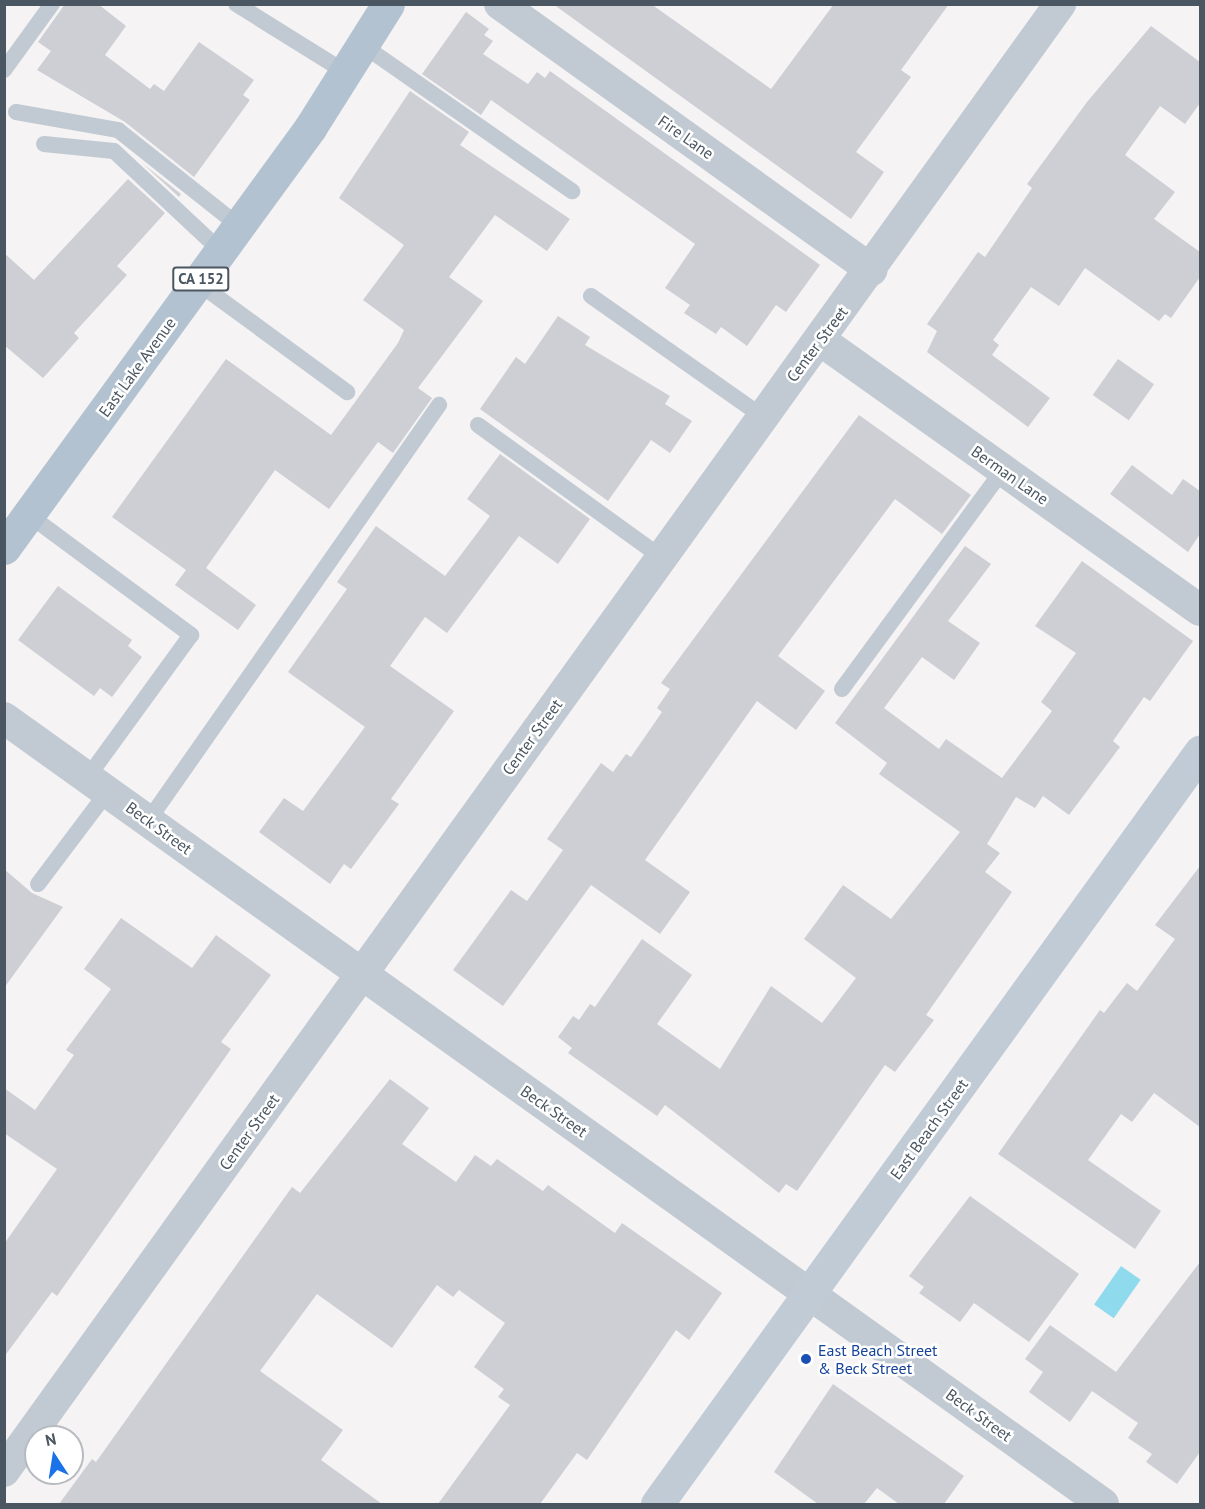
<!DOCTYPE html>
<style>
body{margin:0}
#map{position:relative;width:1205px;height:1509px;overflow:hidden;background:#f5f3f3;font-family:"PT Sans",sans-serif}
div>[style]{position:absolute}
.water>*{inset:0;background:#90daee;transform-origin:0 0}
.building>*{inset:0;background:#cdcfd5;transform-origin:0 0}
.lane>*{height:16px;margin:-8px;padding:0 8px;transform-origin:8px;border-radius:8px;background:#c1cad2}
.street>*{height:32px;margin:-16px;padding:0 16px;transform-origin:16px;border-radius:16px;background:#c1cad2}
.secondary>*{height:33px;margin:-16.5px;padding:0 16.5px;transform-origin:16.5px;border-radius:16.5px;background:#c1cbd6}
.primary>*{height:33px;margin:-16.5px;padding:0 16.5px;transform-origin:16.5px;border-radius:16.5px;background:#b3c2d1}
.dots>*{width:16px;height:16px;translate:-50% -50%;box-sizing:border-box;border:3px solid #fff;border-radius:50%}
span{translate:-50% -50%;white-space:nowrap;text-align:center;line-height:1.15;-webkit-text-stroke:5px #fff;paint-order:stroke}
.shield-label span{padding:2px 4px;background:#fff;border:2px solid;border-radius:4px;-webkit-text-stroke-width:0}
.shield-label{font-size:15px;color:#4a5661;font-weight:700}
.street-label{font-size:16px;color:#4a5661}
.transit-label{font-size:16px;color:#164399}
.left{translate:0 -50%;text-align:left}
.frame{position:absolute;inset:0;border:6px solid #4a5661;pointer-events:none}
.north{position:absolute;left:24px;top:1425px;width:60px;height:60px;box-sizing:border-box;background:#fff;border:2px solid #b7bbc0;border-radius:50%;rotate:348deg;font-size:16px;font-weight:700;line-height:24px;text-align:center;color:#4a5661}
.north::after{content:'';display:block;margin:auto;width:21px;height:27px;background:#1a73e8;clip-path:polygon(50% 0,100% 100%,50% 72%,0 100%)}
</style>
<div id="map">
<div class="water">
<div style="left:1121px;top:1266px;width:24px;height:47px;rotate:35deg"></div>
</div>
<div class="building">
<div style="clip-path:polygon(65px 4px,98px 4px,126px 26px,105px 55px,150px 89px,154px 84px,164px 91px,199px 42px,254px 80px,243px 95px,250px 100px,194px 177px,125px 122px,37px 70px,51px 51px,38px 42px)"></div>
<div style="clip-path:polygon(553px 4px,651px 4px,771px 89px,834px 4px,949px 4px,901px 70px,911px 77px,856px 152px,884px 172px,851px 219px)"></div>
<div style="clip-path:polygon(466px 12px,489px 29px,484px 35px,493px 41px,483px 54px,528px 84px,537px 72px,545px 78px,550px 71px,820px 265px,786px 312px,776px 305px,747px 346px,721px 327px,716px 334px,684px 313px,690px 305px,665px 288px,695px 244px,491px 100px,481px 115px,422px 74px)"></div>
<div style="clip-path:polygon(1151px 26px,1200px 62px,1200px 103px,1185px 124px,1160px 106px,1125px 155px,1175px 192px,1154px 219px,1200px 252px,1200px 277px,1171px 318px,1165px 314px,1159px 321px,1085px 268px,1059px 306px,1031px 287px,993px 340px,999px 345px,992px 355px,1050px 398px,1028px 427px,927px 352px,937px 331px,927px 324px,978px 252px,985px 257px,1032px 188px,1027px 184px,1087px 102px)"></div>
<div style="clip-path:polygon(410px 91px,469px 132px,460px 145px,570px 219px,547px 251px,495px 215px,449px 277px,483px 301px,418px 388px,432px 398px,393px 453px,378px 442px,329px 509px,275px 470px,206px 568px,256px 605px,238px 630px,175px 585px,186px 570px,112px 517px,226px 359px,331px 435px,398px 343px,404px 330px,363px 300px,404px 245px,339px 198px)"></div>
<div style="clip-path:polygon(142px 163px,181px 194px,179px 197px)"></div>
<div style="clip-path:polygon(128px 179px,165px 213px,117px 266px,127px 275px,74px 333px,79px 338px,43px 378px,4px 345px,4px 253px,34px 280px)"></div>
<div style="clip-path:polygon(558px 316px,590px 337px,585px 345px,670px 396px,665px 404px,692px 421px,670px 453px,651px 440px,608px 501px,480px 409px,516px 357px,525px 364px)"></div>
<div style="left:1118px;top:359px;width:44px;height:44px;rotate:35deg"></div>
<div style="clip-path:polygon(859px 415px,971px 495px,942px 534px,895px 499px,778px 656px,825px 691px,796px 730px,757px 701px,645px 860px,690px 892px,660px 934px,591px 885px,503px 1006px,453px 970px,511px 890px,527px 901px,563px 850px,547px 839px,601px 763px,613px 772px,626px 754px,631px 757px,662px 712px,657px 708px,670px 689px,661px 683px)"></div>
<div style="clip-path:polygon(500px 454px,590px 519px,558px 564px,519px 536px,447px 633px,425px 617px,390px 666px,454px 711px,391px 799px,399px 804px,351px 869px,344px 864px,330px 884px,259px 832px,284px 798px,303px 811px,365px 727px,288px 672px,347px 589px,337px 582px,376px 526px,445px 576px,490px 516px,467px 499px)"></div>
<div style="clip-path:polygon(1132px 465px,1172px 495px,1183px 479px,1200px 491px,1200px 534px,1188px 552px,1110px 494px)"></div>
<div style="clip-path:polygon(965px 546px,991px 564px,948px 621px,980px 643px,954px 680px,922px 657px,884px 708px,939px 749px,946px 739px,1002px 778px,1052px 711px,1041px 702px,1076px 653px,1035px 626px,1082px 561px,1193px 641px,1150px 701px,1144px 697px,1113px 741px,1120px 747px,1069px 815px,1043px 796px,1035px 808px,1016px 797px,987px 844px,1000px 853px,985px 872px,1012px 892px,926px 1015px,934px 1020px,895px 1072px,885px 1065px,797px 1191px,786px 1184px,779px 1193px,665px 1105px,657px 1116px,568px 1053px,572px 1048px,558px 1037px,573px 1016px,579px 1020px,590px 1004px,595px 1007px,642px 939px,692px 975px,657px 1024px,720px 1069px,771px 986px,822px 1023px,856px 978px,804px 939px,823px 913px,843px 885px,891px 919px,960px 832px,879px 774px,887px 763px,835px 723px)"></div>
<div style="clip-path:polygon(58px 586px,132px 640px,128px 646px,142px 657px,112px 697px,100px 688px,94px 696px,18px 640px)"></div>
<div style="clip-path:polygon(1200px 866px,1200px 1127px,1154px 1093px,1132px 1122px,1121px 1114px,1088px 1160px,1161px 1211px,1135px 1249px,998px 1154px,1100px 1010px,1104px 1013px,1127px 983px,1137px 991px,1175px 939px,1155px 925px)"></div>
<div style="clip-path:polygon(4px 869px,32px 893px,63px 907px,4px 988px)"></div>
<div style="clip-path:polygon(121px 918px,192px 968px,216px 935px,271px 975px,221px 1042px,231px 1049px,57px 1296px,52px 1292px,4px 1357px,4px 1244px,57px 1169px,4px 1133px,4px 1088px,35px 1110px,74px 1055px,66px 1050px,111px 989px,84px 969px)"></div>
<div style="clip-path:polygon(390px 1079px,429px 1108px,402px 1144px,456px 1182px,475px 1155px,491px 1166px,497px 1159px,543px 1191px,548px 1185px,615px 1233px,622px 1223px,722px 1293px,689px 1340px,676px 1330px,587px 1460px,577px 1453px,540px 1504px,438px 1504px,510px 1405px,498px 1397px,504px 1389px,474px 1367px,505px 1323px,459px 1290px,453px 1297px,437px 1285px,392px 1348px,317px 1294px,260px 1371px,343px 1430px,321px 1460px,382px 1504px,59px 1504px,92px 1459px,96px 1462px,292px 1187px,300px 1193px)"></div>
<div style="clip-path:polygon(970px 1196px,1079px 1274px,1029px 1342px,974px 1303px,960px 1322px,919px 1293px,924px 1287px,909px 1276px)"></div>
<div style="clip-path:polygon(1200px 1262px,1200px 1452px,1177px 1484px,1146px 1462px,1152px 1454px,1128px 1438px,1138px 1423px,1092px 1391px,1070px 1422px,1029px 1392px,1043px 1372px,1025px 1359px,1050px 1325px,1116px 1372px)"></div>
<div style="clip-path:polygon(833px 1384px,964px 1476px,944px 1504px,899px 1504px,877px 1488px,864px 1504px,818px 1504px,774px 1472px)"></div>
</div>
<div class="lane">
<div style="left:236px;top:4px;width:131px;rotate:31.9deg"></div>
<div style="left:364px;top:46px;width:254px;rotate:34.9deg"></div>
<div style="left:4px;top:70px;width:82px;rotate:-54deg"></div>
<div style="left:16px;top:112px;width:104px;rotate:10deg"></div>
<div style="left:118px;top:130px;width:154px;rotate:38.4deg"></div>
<div style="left:44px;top:144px;width:70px;rotate:5.7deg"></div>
<div style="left:114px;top:151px;width:146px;rotate:43.1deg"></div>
<div style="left:198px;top:283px;width:185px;rotate:36.2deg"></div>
<div style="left:591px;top:296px;width:210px;rotate:35.1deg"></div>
<div style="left:478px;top:425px;width:226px;rotate:35.8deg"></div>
<div style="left:29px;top:515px;width:202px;rotate:36.5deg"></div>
<div style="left:191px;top:635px;width:175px;rotate:126deg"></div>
<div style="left:842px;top:689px;width:272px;rotate:-53.7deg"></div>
<div style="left:148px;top:821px;width:508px;rotate:-55.03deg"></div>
<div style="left:38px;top:884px;width:116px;rotate:-53deg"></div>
</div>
<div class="street">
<div style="left:500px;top:4px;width:457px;rotate:35.6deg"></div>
<div style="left:820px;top:340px;width:466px;rotate:35.4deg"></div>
<div style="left:4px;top:718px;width:1351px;rotate:35.57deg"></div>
<div style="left:4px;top:1471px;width:1808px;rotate:-54.25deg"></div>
</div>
<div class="secondary">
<div style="left:657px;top:1504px;width:928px;rotate:-54.17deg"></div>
</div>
<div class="primary">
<div style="left:4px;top:548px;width:520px;rotate:-53.92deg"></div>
<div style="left:310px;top:128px;width:146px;rotate:-57.8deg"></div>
</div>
<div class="dots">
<div style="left:806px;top:1359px;background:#1a4fb4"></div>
</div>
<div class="shield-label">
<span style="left:201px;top:279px">CA 152</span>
</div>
<div class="street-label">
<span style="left:686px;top:137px;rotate:35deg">Fire Lane</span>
<span style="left:817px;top:344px;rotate:-53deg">Center Street</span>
<span style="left:137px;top:367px;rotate:-54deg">East Lake Avenue</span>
<span style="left:1010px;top:475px;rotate:35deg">Berman Lane</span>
<span style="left:532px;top:737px;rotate:-54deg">Center Street</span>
<span style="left:159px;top:828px;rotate:36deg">Beck Street</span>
<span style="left:554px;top:1111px;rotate:35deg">Beck Street</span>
<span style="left:929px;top:1129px;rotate:-54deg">East Beach Street</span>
<span style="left:249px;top:1132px;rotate:-54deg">Center Street</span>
<span style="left:979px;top:1415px;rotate:36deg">Beck Street</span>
</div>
<div class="transit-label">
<span class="left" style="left:818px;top:1359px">East Beach Street<br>&amp; Beck Street</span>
</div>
<div class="frame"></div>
<div class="north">N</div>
</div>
